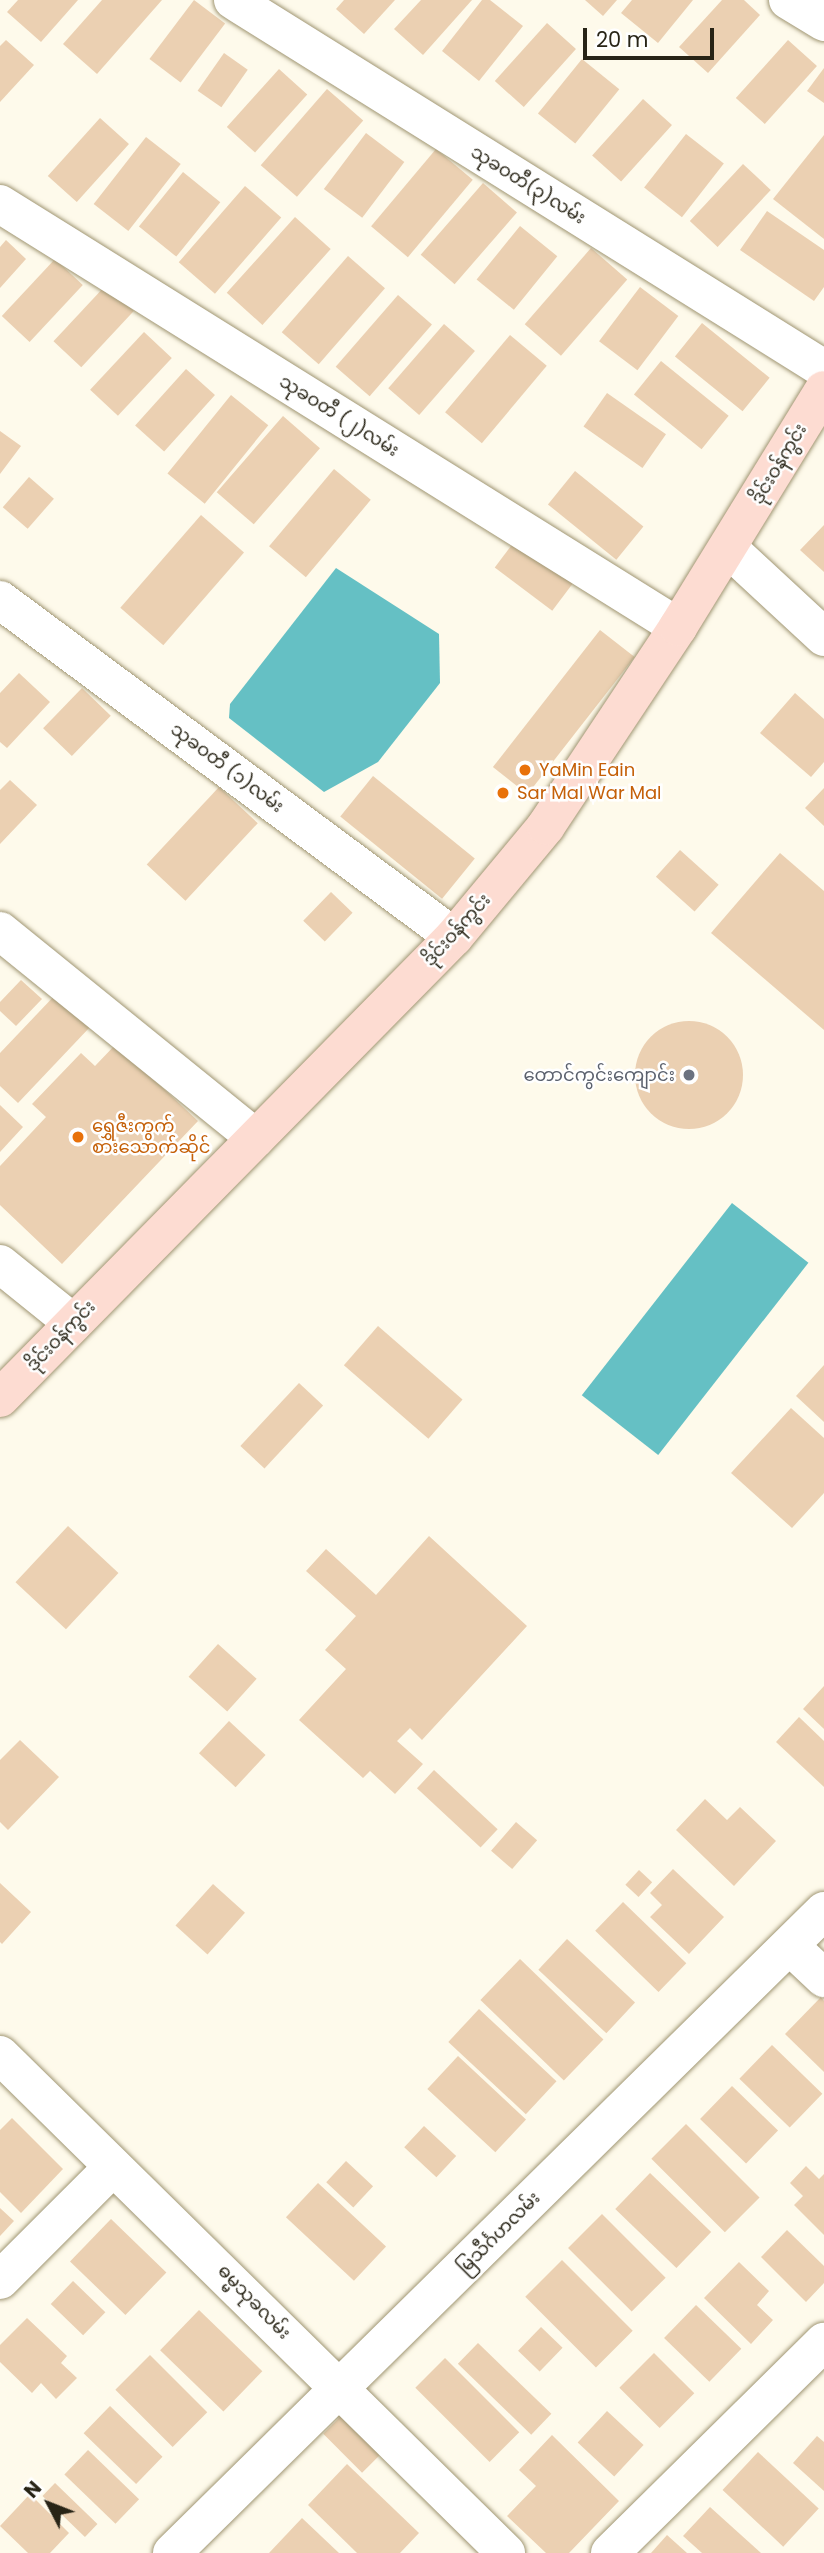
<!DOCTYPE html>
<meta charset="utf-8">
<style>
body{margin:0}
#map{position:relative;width:824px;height:2553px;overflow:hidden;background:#fefaeb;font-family:Poppins,"Noto Sans Myanmar",sans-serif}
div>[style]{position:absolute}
.water>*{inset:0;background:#65c0c4;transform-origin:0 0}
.building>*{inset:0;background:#ebd0b2;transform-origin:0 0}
.round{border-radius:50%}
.roads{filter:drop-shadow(0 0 2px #a09673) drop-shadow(0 0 2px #a09673)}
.street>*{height:38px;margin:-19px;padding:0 19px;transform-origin:19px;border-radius:19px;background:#fff}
.secondary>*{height:38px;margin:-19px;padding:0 19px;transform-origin:19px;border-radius:19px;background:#fddcd2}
.dots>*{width:19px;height:19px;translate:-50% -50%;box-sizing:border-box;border:4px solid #fff;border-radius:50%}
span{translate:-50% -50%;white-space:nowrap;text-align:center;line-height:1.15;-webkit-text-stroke:5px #fff;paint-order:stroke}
.street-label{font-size:18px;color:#282416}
.food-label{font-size:18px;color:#c56008}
.left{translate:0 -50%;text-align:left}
.worship-label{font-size:18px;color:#5b616d}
.right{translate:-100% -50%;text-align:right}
.north{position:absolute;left:14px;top:2469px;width:70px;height:70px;-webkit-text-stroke:5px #fff;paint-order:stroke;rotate:312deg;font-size:19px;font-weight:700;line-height:28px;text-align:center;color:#282416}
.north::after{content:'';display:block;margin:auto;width:24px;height:32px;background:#282416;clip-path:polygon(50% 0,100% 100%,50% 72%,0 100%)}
.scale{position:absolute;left:583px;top:28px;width:131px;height:32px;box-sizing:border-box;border:4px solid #282416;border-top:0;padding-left:9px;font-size:21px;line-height:24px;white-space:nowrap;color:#282416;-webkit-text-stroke:5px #fff;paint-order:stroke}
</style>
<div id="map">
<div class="water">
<div style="clip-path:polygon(336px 568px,439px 634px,440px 683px,378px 762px,324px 792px,229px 718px,230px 704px)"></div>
<div style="left:732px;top:1203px;width:97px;height:244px;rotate:38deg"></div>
</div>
<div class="building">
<div style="clip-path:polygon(18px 0,78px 0,41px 42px,7px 12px)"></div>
<div style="clip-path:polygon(102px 0,162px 0,97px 74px,63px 44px)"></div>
<div style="left:194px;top:0;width:39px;height:74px;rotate:37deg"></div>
<div style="clip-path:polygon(344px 0,395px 0,364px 34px,336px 9px)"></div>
<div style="clip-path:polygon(421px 0,472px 0,423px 55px,394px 29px)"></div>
<div style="clip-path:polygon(482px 0,490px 0,523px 26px,479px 81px,442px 51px)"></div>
<div style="clip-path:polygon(585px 0,617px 0,603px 16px)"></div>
<div style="clip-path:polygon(632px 0,693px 0,658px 43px,621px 13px)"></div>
<div style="clip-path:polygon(722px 0,744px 0,760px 15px,708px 73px,679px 47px)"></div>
<div style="left:547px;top:23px;width:39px;height:78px;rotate:42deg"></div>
<div style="clip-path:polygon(6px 40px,34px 65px,0 102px,0 46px)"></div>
<div style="left:788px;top:40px;width:39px;height:78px;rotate:42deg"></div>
<div style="left:224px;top:53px;width:29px;height:46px;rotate:35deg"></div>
<div style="left:582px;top:59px;width:48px;height:70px;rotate:39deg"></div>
<div style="clip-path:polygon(824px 68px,824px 103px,807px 91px)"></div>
<div style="left:279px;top:69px;width:38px;height:78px;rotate:42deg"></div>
<div style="left:327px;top:89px;width:48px;height:101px;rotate:41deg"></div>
<div style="left:643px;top:99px;width:39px;height:76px;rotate:42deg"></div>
<div style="left:100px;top:118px;width:39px;height:78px;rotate:42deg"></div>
<div style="left:366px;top:133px;width:48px;height:70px;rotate:37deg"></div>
<div style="left:686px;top:134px;width:48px;height:68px;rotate:38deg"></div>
<div style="clip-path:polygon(824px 135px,824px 239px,773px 199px)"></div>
<div style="left:146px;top:137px;width:44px;height:85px;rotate:38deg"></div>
<div style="left:436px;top:149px;width:48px;height:101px;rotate:40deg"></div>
<div style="left:743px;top:164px;width:38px;height:78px;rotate:43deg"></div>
<div style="left:183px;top:172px;width:48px;height:70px;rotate:39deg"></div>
<div style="left:483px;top:183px;width:45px;height:95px;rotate:41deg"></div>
<div style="left:245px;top:186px;width:48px;height:101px;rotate:41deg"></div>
<div style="clip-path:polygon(767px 211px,824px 250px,824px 287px,814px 301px,740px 250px)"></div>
<div style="left:295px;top:217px;width:48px;height:102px;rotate:42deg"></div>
<div style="left:520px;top:226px;width:48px;height:69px;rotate:39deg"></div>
<div style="clip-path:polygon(6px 240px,26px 259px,0 288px,0 247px)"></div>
<div style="left:591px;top:248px;width:48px;height:101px;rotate:41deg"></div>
<div style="left:348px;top:256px;width:49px;height:101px;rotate:41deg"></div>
<div style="left:55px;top:259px;width:38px;height:78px;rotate:43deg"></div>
<div style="left:106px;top:285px;width:38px;height:77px;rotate:43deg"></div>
<div style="left:640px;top:287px;width:48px;height:68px;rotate:37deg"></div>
<div style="left:398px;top:295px;width:45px;height:95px;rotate:41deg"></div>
<div style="left:702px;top:323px;width:87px;height:43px;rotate:39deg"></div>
<div style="left:444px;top:324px;width:41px;height:85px;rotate:41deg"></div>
<div style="left:144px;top:332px;width:38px;height:79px;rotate:43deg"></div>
<div style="left:510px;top:335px;width:48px;height:101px;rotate:40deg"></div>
<div style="left:661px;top:361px;width:87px;height:43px;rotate:39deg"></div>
<div style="left:186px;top:369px;width:39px;height:76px;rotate:42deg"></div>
<div style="left:607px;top:393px;width:72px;height:41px;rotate:35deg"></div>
<div style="left:231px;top:395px;width:48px;height:101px;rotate:39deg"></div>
<div style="left:283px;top:416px;width:49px;height:101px;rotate:41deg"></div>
<div style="clip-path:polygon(0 431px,21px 446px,0 474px)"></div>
<div style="left:334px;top:469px;width:48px;height:101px;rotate:40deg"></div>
<div style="left:575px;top:471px;width:88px;height:43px;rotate:39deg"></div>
<div style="left:29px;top:477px;width:33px;height:40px;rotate:41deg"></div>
<div style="left:201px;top:515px;width:57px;height:123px;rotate:41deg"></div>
<div style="clip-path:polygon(824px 525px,824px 572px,800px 550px)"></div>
<div style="left:520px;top:534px;width:72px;height:42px;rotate:37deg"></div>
<div style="left:600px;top:630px;width:44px;height:174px;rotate:38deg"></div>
<div style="clip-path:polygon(19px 673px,50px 702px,7px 748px,0 742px,0 693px)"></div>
<div style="left:82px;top:688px;width:40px;height:56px;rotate:44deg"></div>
<div style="clip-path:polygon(795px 693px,824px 719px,824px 762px,811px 777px,760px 733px)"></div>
<div style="left:373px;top:776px;width:131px;height:52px;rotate:39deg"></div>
<div style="clip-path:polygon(10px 780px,37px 805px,0 844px,0 790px)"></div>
<div style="left:219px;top:787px;width:53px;height:106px;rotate:43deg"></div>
<div style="clip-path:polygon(824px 788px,824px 826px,805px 808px)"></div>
<div style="left:680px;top:850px;width:52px;height:36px;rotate:42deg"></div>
<div style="clip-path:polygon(780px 853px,824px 891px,824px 1030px,711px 933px)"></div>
<div style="left:331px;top:892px;width:30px;height:40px;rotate:44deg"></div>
<div style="clip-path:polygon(21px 980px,42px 999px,16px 1026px,0 1011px,0 1002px)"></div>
<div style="clip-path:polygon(57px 993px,91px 1026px,18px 1103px,0 1086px,0 1053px)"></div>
<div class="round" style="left:635px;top:1021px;width:108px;height:108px"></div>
<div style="clip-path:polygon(116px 1044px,198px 1121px,62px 1264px,0 1205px,0 1166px,46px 1117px,32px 1104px,81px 1053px,95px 1066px)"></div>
<div style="clip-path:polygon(0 1105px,23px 1127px,0 1152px)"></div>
<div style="left:378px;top:1326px;width:112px;height:52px;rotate:41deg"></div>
<div style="clip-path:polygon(824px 1365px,824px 1422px,796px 1396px)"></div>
<div style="left:299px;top:1383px;width:33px;height:86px;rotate:43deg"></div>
<div style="clip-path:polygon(791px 1408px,824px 1438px,824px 1493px,792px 1528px,731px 1473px)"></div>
<div style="left:68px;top:1526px;width:69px;height:77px;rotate:43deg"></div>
<div style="clip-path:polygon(429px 1536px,527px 1626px,422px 1740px,410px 1728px,397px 1741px,423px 1764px,395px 1794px,370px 1771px,363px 1778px,299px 1720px,346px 1669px,325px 1650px,356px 1616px,306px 1571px,326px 1549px,376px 1595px)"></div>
<div style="left:218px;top:1644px;width:52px;height:44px;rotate:42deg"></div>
<div style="clip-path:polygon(824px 1686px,824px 1729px,803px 1709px)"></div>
<div style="clip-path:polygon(799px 1717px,824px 1741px,824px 1787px,776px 1742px)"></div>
<div style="left:229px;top:1721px;width:50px;height:44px;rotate:43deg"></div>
<div style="clip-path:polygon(20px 1740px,59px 1777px,8px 1830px,0 1822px,0 1760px)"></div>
<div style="left:434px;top:1770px;width:87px;height:25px;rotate:43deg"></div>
<div style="clip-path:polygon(705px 1799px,727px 1820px,740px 1807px,776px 1841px,734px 1886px,676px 1830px)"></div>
<div style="left:516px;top:1822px;width:28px;height:38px;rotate:41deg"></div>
<div style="clip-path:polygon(673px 1869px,724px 1917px,689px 1954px,650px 1917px,662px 1905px,650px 1893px)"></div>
<div style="left:639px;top:1870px;width:18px;height:20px;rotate:43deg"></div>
<div style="clip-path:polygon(0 1883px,31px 1912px,2px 1944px,0 1942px)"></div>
<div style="left:213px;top:1884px;width:43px;height:56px;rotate:42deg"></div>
<div style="left:623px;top:1902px;width:88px;height:40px;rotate:44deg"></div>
<div style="left:567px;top:1939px;width:93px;height:42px;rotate:43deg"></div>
<div style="left:520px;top:1959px;width:116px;height:57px;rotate:44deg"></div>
<div style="clip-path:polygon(821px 1997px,824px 2001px,824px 2072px,785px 2034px)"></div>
<div style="left:479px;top:2009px;width:106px;height:45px;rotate:43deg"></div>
<div style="left:772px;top:2045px;width:70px;height:47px;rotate:44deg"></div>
<div style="left:458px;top:2056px;width:93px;height:45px;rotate:43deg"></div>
<div style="left:732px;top:2086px;width:64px;height:46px;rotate:44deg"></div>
<div style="clip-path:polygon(12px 2118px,63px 2169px,21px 2213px,0 2192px,0 2130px)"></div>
<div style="left:686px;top:2124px;width:104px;height:49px;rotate:45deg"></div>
<div style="left:424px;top:2126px;width:44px;height:29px;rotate:43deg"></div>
<div style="left:346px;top:2161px;width:37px;height:29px;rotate:43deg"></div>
<div style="clip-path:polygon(806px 2166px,819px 2179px,824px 2174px,824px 2235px,794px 2205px,803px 2196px,790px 2183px)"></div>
<div style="left:650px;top:2173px;width:85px;height:50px;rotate:44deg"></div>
<div style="left:318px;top:2183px;width:93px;height:47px;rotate:43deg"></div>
<div style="clip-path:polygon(0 2208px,14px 2221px,0 2236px)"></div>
<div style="left:602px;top:2214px;width:90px;height:48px;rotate:45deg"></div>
<div style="left:111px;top:2219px;width:77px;height:59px;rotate:44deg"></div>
<div style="clip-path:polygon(787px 2230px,824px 2266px,824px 2283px,806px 2302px,761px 2257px)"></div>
<div style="left:562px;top:2260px;width:100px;height:52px;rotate:45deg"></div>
<div style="clip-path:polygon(739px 2262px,769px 2291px,757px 2305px,773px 2320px,751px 2344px,704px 2298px)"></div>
<div style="left:73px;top:2281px;width:45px;height:32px;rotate:44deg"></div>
<div style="left:696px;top:2305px;width:63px;height:46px;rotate:44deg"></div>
<div style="left:199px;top:2310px;width:88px;height:56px;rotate:44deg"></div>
<div style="clip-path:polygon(27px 2318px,67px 2356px,61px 2363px,77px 2378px,56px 2399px,41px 2383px,32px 2393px,0 2362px,0 2345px)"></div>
<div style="left:541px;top:2327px;width:30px;height:33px;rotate:44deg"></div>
<div style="left:478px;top:2343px;width:102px;height:29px;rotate:44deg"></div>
<div style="left:654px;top:2353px;width:57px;height:49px;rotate:45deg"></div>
<div style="left:150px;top:2355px;width:81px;height:49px;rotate:45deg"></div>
<div style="left:445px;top:2358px;width:105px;height:42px;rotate:45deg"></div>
<div style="left:110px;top:2406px;width:73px;height:38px;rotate:44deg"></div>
<div style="left:607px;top:2411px;width:50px;height:43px;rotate:43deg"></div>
<div style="left:343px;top:2414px;width:55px;height:28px;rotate:45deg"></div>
<div style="clip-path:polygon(552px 2435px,619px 2501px,569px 2553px,546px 2553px,507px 2516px,536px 2486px,519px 2470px)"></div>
<div style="clip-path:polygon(817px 2436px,824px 2442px,824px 2491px,793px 2463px)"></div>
<div style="left:88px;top:2450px;width:71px;height:34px;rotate:44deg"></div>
<div style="left:758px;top:2452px;width:83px;height:52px;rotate:43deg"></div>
<div style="clip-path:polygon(347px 2464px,419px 2533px,400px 2553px,357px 2553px,308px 2505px)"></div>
<div style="left:55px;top:2483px;width:59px;height:18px;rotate:44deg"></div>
<div style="clip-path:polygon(30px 2494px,69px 2533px,50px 2553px,28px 2553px,0 2526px)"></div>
<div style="clip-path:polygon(710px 2507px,761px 2553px,702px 2553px,683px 2536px)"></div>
<div style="clip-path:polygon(302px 2518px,339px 2553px,269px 2553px)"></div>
<div style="clip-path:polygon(667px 2535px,687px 2553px,651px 2553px)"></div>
</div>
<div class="roads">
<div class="street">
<div style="left:233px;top:0;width:697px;rotate:31.98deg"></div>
<div style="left:788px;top:0;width:42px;rotate:31.4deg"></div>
<div style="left:0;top:204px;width:799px;rotate:31.96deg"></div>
<div style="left:728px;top:548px;width:131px;rotate:42.8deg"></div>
<div style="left:0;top:600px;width:565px;rotate:36.59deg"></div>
<div style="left:0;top:931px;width:329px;rotate:39deg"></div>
<div style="left:0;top:1264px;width:94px;rotate:38.9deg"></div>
<div style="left:790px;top:1946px;width:47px;rotate:43.3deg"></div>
<div style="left:0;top:2055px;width:710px;rotate:44.54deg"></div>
<div style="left:0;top:2280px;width:160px;rotate:-45deg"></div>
<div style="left:172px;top:2553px;width:915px;rotate:-44.56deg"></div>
<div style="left:610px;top:2553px;width:301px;rotate:-44.6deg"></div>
</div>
<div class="secondary">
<div style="left:0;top:1398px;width:647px;rotate:-45.44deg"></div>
<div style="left:454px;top:937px;width:144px;rotate:-50.3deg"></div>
<div style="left:546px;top:826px;width:239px;rotate:-56.4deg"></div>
<div style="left:678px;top:627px;width:278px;rotate:-58.4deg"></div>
</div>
</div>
<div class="dots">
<div style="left:525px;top:770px;background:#e8710a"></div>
<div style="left:503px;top:793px;background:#e8710a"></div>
<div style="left:689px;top:1075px;background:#6b7280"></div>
<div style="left:78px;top:1137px;background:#e8710a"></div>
</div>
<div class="street-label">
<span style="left:528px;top:185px;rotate:32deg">သုခဝတီ(၃)လမ်း</span>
<span style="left:339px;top:416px;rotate:32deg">သုခဝတီ (၂)လမ်း</span>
<span style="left:779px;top:464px;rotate:-59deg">ဒိုင်းဝန်ကွင်း</span>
<span style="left:227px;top:768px;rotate:37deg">သုခဝတီ (၁)လမ်း</span>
<span style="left:457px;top:930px;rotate:-48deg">ဒိုင်းဝန်ကွင်း</span>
<span style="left:61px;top:1336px;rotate:-46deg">ဒိုင်းဝန်ကွင်း</span>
<span style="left:499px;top:2233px;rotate:-45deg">မြသီင်္ဂဟလမ်း</span>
<span style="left:254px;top:2302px;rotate:46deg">ဓမ္မသုခလမ်း</span>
</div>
<div class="food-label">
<span class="left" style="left:539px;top:770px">YaMin Eain</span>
<span class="left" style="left:517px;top:793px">Sar Mal War Mal</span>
<span class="left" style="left:92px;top:1137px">ရွှေဇီးကွက်<br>စားသောက်ဆိုင်</span>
</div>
<div class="worship-label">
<span class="right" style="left:675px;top:1075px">တောင်ကွင်းကျောင်း</span>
</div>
<div class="north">N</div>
<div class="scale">20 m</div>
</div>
